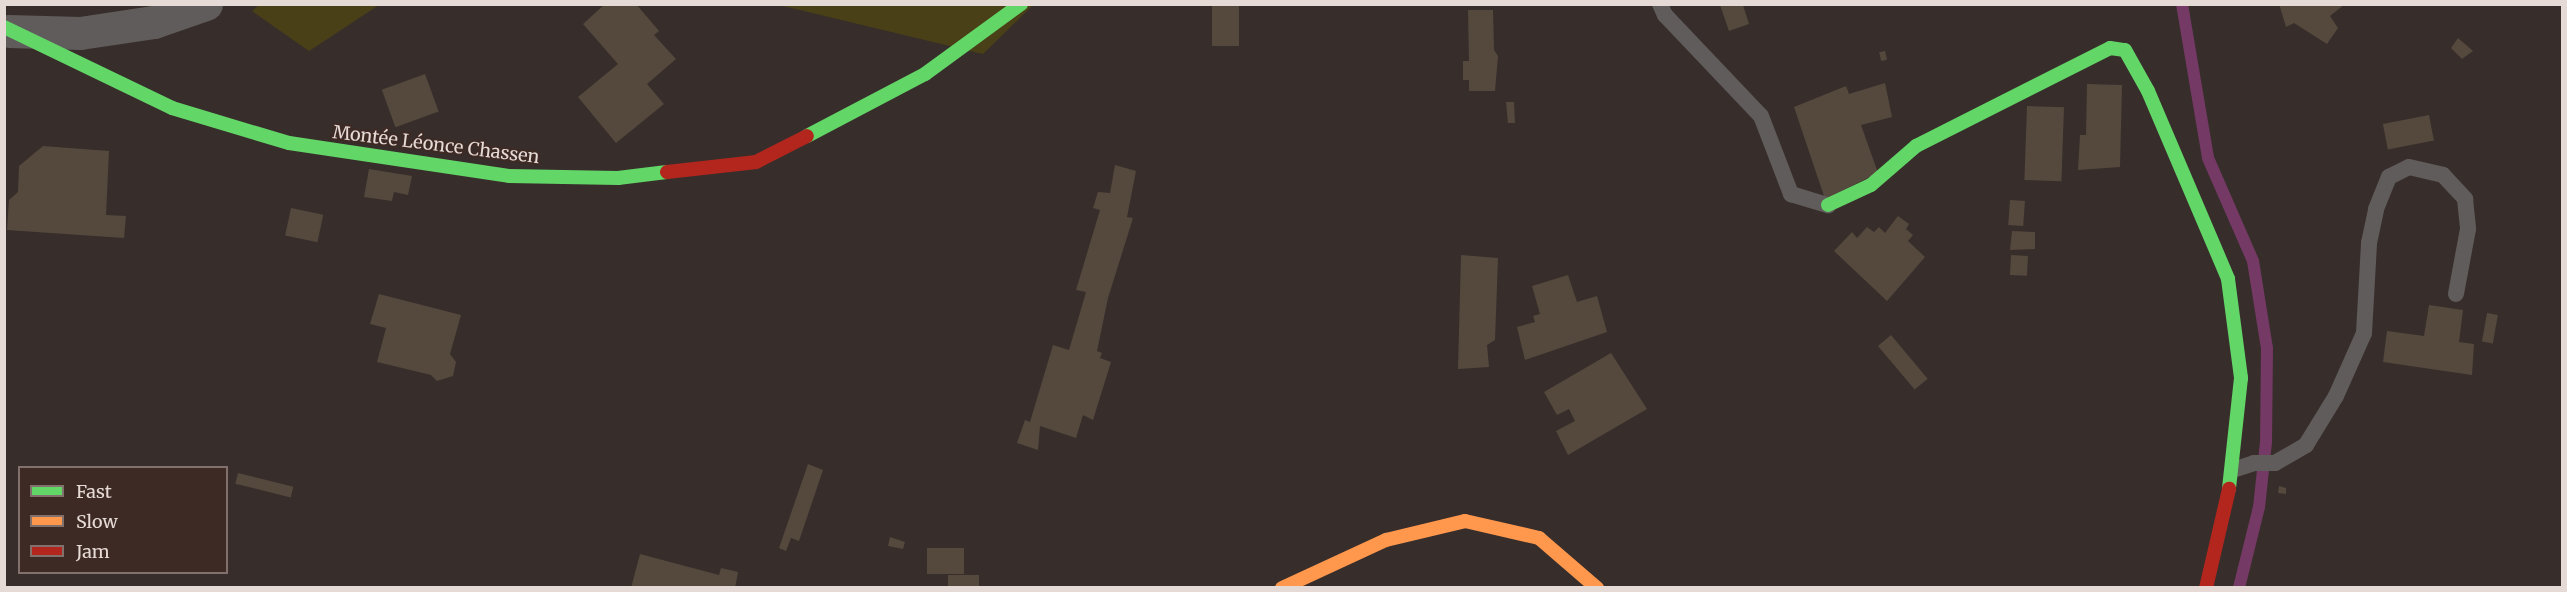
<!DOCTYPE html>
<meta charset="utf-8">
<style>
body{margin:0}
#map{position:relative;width:2567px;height:592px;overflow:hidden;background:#372e2b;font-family:Merriweather,serif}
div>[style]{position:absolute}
.green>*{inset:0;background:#494017}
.stream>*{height:12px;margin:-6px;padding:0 6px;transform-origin:6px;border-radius:6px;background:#743964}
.building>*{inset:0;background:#55493d;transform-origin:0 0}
.lane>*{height:16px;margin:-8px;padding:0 8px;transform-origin:8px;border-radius:8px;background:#605c5b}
.street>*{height:33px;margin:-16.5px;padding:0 16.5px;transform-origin:16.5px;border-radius:16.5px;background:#605c5b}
.fast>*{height:14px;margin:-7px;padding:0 7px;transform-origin:7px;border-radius:7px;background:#63d668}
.slow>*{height:14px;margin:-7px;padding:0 7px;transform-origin:7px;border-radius:7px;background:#ff974d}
.jam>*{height:14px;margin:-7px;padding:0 7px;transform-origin:7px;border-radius:7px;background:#b3261e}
span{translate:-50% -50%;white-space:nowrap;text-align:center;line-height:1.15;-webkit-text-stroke:4.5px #3d2a25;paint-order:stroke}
.street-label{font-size:18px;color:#e6dad6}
.frame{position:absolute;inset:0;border:6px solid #e6dad6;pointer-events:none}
.legend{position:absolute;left:18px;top:466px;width:210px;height:108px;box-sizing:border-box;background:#3d2a25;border:2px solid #81706c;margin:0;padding:8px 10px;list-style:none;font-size:18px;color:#e6dad6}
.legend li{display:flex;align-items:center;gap:12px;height:30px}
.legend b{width:30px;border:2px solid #81706c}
</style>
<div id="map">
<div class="green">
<div style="clip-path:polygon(259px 5px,259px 4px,379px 5px,309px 51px,252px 11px)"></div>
<div style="clip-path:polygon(779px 5px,1033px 5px,983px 54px)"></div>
</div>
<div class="stream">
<div style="left:2182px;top:4px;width:156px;rotate:80.4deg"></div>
<div style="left:2208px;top:158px;width:112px;rotate:66.4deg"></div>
<div style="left:2253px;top:261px;width:88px;rotate:80.9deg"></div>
<div style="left:2267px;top:348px;width:94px;rotate:90.6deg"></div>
<div style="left:2266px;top:442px;width:65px;rotate:96.1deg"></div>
<div style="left:2259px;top:507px;width:83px;rotate:103.9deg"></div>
</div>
<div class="building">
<div style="clip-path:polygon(605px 4px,636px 4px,659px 31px,654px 35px,676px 59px,647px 84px,664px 104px,616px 143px,578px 97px,618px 64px,583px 24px)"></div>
<div style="left:1212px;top:4px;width:27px;height:42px"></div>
<div style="clip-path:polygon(2279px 4px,2345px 4px,2330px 16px,2338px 28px,2327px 44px,2294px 23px,2286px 27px)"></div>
<div style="clip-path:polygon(1720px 5px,1743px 5px,1749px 24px,1729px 31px)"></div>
<div style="clip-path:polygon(1468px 10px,1493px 10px,1494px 50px,1498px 56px,1495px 91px,1469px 91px,1469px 80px,1463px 80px,1463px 61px,1469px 61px)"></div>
<div style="clip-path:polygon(2458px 38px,2473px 51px,2462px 59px,2451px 48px)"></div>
<div style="left:1885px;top:51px;width:9px;height:6px;rotate:77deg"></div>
<div style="left:425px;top:74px;width:40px;height:46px;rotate:70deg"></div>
<div style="clip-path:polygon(1885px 83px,1892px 117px,1861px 125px,1878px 173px,1825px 199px,1794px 107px,1846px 86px,1849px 94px)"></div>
<div style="clip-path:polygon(2087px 84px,2122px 85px,2120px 167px,2078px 170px,2080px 135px,2086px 135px)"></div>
<div style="clip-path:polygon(1506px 102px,1514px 102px,1515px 123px,1508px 123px)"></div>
<div style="left:2027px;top:106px;width:37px;height:74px;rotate:2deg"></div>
<div style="left:2429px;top:115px;width:26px;height:47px;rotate:79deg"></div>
<div style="clip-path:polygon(43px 146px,109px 151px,106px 215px,126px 216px,124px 238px,7px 230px,9px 200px,18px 192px,19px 166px)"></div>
<div style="clip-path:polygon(1115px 165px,1136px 171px,1127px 217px,1133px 218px,1108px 298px,1097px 351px,1102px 353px,1100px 358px,1111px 362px,1093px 420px,1083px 415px,1076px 438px,1040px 426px,1038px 450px,1017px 443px,1025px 420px,1030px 422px,1053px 345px,1069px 350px,1086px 292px,1076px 290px,1100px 210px,1093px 208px,1098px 192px,1110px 193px)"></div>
<div style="clip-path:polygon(369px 169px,412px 176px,408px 195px,394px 192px,392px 201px,364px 197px)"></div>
<div style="left:2010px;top:200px;width:15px;height:25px;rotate:4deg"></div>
<div style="left:291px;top:208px;width:33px;height:28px;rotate:12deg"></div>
<div style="clip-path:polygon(1898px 216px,1909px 224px,1906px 229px,1913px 235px,1908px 241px,1925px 257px,1887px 301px,1834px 251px,1852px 232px,1857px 238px,1867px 227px,1874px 232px,1879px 227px,1885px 233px)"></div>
<div style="clip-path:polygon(2012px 231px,2035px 232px,2035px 249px,2010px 250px)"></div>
<div style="clip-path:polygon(1461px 255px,1498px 258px,1495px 340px,1487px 345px,1489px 367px,1458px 369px)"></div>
<div style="left:2011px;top:255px;width:17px;height:20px;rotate:3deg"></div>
<div style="clip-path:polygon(1568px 275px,1577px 302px,1597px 296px,1607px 332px,1525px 360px,1517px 327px,1535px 322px,1533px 316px,1540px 314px,1532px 286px)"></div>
<div style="clip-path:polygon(379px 294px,461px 315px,450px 354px,456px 362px,453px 376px,437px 381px,431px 375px,377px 362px,386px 328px,370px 324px)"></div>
<div style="clip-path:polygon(2429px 305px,2463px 310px,2459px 342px,2474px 344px,2472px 375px,2383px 362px,2387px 331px,2424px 336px)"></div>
<div style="left:2487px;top:313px;width:11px;height:29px;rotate:10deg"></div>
<div style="left:1891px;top:335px;width:57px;height:17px;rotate:50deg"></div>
<div style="clip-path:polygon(1611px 353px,1647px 409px,1568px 455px,1556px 431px,1575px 421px,1569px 409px,1557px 415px,1544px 392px)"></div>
<div style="clip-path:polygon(808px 464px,823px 470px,799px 541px,791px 538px,786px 551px,779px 548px)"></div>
<div style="left:238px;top:473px;width:57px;height:11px;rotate:14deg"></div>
<div style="clip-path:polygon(2279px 486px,2286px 488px,2286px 494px,2278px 493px)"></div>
<div style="clip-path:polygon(890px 537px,905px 542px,903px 549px,888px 546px)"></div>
<div style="left:964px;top:548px;width:26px;height:37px;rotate:90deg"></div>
<div style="clip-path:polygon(640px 554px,719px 575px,721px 568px,738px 572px,735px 588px,631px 588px)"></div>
<div style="left:979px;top:575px;width:13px;height:31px;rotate:90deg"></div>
</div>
<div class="lane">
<div style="left:1660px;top:4px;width:12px;rotate:66deg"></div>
<div style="left:1665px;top:15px;width:139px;rotate:46.5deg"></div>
<div style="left:1761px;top:116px;width:84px;rotate:69deg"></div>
<div style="left:1791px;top:194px;width:39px;rotate:17deg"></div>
<div style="left:2233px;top:470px;width:22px;rotate:-18deg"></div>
<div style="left:2254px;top:463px;width:21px"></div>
<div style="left:2275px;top:463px;width:36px;rotate:-30deg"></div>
<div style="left:2306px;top:445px;width:57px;rotate:-58.5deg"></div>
<div style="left:2336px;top:396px;width:69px;rotate:-66deg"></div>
<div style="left:2364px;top:333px;width:90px;rotate:-86.8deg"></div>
<div style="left:2369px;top:243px;width:35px;rotate:-78deg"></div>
<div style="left:2376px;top:209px;width:35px;rotate:-68deg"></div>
<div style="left:2389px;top:177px;width:22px;rotate:-27deg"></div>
<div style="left:2409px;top:167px;width:35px;rotate:13deg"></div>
<div style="left:2443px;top:175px;width:33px;rotate:47deg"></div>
<div style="left:2465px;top:199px;width:30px;rotate:84deg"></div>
<div style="left:2468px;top:229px;width:66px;rotate:100.5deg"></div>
</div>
<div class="street">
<div style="left:9px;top:31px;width:71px;rotate:1.6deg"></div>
<div style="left:80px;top:33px;width:75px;rotate:-8.5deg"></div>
<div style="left:154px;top:22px;width:55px;rotate:-19.1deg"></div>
</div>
<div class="fast">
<div style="left:4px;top:27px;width:187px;rotate:25.7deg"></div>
<div style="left:172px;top:108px;width:122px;rotate:16.7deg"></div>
<div style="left:289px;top:143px;width:222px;rotate:8.5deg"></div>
<div style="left:509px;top:176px;width:109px;rotate:1.1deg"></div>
<div style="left:618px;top:178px;width:49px;rotate:-7deg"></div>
<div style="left:807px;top:136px;width:133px;rotate:-27.7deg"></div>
<div style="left:925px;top:74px;width:119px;rotate:-36.1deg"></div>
<div style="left:1828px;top:205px;width:47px;rotate:-24.9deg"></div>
<div style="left:1871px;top:185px;width:60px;rotate:-40.9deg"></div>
<div style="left:1916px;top:146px;width:217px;rotate:-26.8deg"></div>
<div style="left:2110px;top:48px;width:15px;rotate:8deg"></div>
<div style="left:2125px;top:50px;width:47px;rotate:60.7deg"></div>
<div style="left:2148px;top:91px;width:204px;rotate:66.9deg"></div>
<div style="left:2228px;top:279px;width:100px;rotate:82.5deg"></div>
<div style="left:2241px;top:378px;width:112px;rotate:96.2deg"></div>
</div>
<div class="slow">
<div style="left:1282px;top:588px;width:115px;rotate:-24.8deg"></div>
<div style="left:1386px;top:540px;width:81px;rotate:-13.5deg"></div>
<div style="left:1465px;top:521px;width:76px;rotate:12.9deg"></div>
<div style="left:1539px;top:538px;width:77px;rotate:40.8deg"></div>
</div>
<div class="jam">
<div style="left:667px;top:172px;width:90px;rotate:-6.4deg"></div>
<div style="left:756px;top:162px;width:57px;rotate:-27deg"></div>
<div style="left:2206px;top:588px;width:102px;rotate:-76.9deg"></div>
</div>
<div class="street-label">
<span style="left:436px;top:145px;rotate:7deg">Montée Léonce Chassen</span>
</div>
<div class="frame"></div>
<ul class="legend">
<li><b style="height:8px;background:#63d668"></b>Fast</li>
<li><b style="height:8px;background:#ff974d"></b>Slow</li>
<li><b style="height:8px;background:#b3261e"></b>Jam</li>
</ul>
</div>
